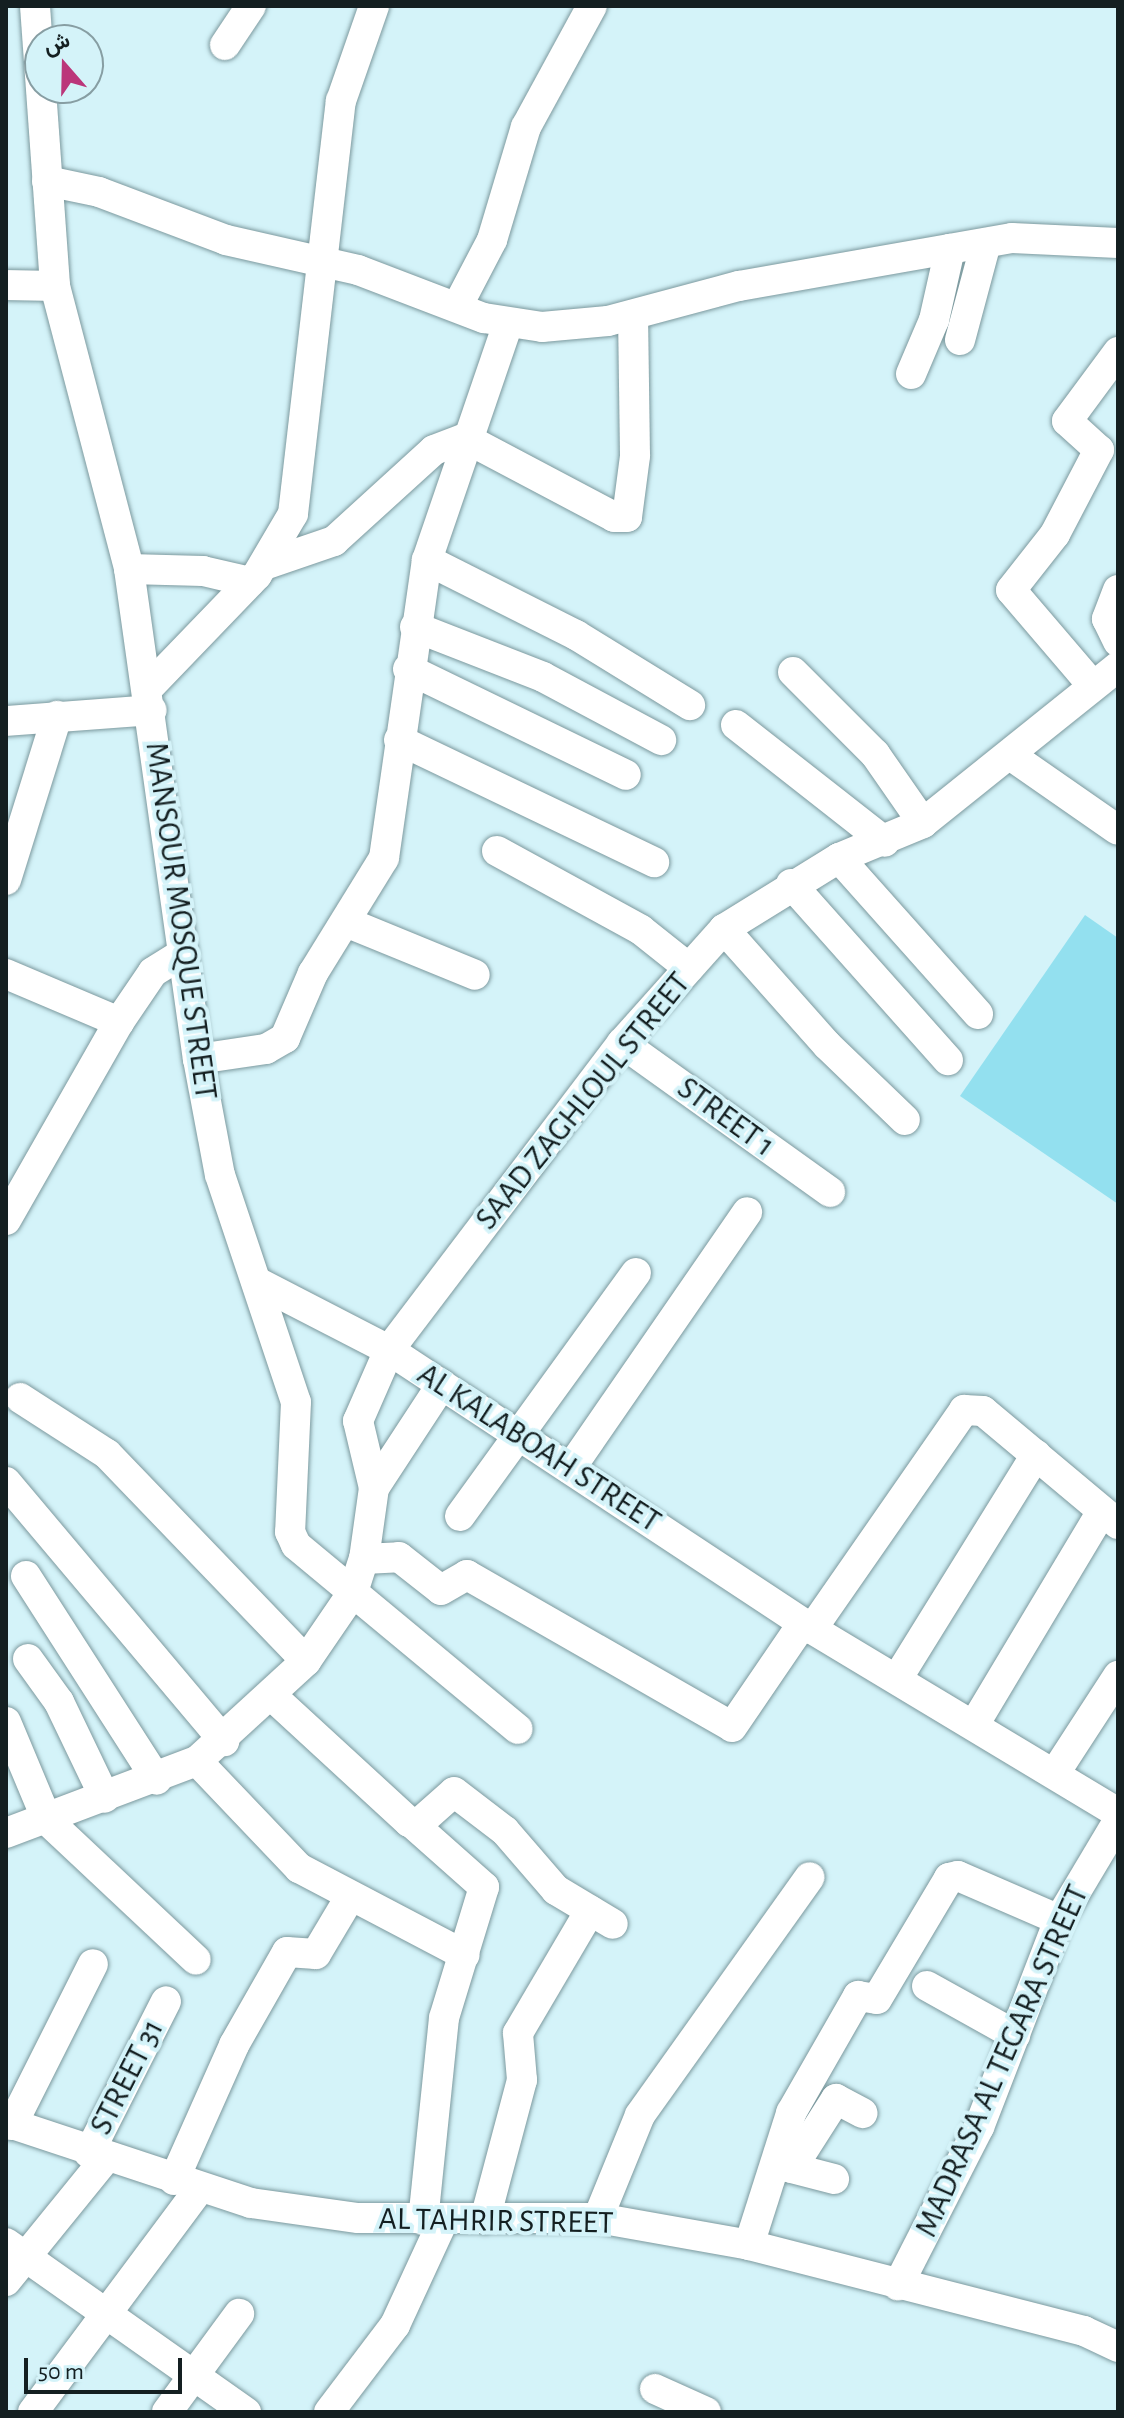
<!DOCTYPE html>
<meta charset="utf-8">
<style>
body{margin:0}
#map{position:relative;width:1124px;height:2418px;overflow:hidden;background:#d4f3f9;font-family:"Alegreya Sans",Vazirmatn,sans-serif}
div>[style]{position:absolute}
.green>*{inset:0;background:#93e0ef}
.roads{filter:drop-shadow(0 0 2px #7c999e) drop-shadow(0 0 2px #7c999e)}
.minor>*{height:30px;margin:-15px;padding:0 15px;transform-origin:15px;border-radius:15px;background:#fff}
span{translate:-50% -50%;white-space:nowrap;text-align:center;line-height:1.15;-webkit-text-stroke:8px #d4f3f9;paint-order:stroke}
.street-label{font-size:32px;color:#141f21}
.frame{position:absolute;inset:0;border:8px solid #141f21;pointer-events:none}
.north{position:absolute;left:24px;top:24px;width:80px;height:80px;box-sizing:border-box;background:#d4f3f9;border:2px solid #879ea3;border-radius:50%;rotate:340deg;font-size:22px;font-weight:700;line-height:32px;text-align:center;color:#141f21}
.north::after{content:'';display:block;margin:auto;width:28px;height:36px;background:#bb367a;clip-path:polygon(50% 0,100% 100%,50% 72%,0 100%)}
.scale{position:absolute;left:24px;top:2358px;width:158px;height:36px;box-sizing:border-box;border:4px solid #141f21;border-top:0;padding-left:10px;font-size:24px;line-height:28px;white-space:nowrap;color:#141f21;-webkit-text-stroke:6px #d4f3f9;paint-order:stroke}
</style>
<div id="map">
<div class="green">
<div style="clip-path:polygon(1085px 915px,1118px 938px,1118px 1204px,960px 1096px)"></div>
</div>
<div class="roads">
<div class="minor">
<div style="left:35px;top:6px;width:281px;rotate:85.9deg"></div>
<div style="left:55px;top:286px;width:293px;rotate:75.3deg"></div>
<div style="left:129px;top:569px;width:495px;rotate:82deg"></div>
<div style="left:198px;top:1059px;width:118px;rotate:79.3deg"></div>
<div style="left:220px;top:1175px;width:239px;rotate:71.5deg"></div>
<div style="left:296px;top:1402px;width:130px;rotate:92.6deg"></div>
<div style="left:290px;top:1532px;width:14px;rotate:65deg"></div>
<div style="left:296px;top:1545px;width:288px;rotate:39.7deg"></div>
<div style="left:225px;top:45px;width:47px;rotate:-56.3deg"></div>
<div style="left:47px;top:181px;width:53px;rotate:11.9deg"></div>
<div style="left:99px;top:192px;width:136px;rotate:20.7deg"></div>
<div style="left:226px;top:240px;width:135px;rotate:12.8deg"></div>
<div style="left:358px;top:270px;width:135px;rotate:20.9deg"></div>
<div style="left:484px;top:318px;width:59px;rotate:8.8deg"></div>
<div style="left:542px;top:327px;width:66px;rotate:-5.2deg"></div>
<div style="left:608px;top:321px;width:136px;rotate:-15deg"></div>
<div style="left:739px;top:286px;width:277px;rotate:-10deg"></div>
<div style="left:1012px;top:238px;width:106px;rotate:2.7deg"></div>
<div style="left:6px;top:285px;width:49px;rotate:1.2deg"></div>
<div style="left:457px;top:307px;width:76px;rotate:-62.4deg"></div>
<div style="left:492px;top:240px;width:118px;rotate:-73.3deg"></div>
<div style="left:526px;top:127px;width:138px;rotate:-61.4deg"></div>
<div style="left:960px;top:340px;width:100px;rotate:-75deg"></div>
<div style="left:911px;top:374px;width:59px;rotate:-66.9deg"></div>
<div style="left:934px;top:320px;width:73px;rotate:-77.3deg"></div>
<div style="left:427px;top:560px;width:167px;rotate:26.7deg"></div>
<div style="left:576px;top:635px;width:134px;rotate:31.6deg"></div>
<div style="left:264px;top:565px;width:74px;rotate:-18.9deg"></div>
<div style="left:334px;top:541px;width:135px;rotate:-42.3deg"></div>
<div style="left:434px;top:450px;width:33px;rotate:-21deg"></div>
<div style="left:465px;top:438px;width:169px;rotate:27.9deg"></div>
<div style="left:614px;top:517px;width:13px"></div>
<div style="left:627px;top:517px;width:62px;rotate:-82.5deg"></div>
<div style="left:635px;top:456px;width:141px;rotate:-90.8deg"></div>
<div style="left:129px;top:569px;width:74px;rotate:1.5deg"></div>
<div style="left:203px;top:571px;width:48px;rotate:13.2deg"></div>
<div style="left:1118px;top:590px;width:31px;rotate:111deg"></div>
<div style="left:1107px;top:619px;width:25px;rotate:64deg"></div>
<div style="left:415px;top:627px;width:137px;rotate:21.3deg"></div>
<div style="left:543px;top:677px;width:134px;rotate:28.1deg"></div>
<div style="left:408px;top:669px;width:242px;rotate:25.9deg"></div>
<div style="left:793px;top:672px;width:116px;rotate:45deg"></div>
<div style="left:875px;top:754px;width:84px;rotate:55.2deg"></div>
<div style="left:150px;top:686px;width:154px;rotate:-46.1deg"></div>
<div style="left:257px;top:575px;width:71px;rotate:-59.5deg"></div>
<div style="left:293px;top:514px;width:416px;rotate:-83.4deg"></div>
<div style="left:341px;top:101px;width:101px;rotate:-70.8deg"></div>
<div style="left:1093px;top:686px;width:126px;rotate:-130.5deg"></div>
<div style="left:1011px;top:590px;width:71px;rotate:-51.8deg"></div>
<div style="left:1055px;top:534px;width:95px;rotate:-62.4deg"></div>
<div style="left:1099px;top:450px;width:43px;rotate:-137.8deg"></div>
<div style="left:1067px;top:421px;width:86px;rotate:-53.5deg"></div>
<div style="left:6px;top:721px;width:146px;rotate:-4.3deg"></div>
<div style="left:736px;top:725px;width:189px;rotate:38.1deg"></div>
<div style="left:399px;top:740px;width:283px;rotate:25.6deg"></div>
<div style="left:1010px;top:755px;width:131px;rotate:34.8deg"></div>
<div style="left:497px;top:851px;width:164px;rotate:28.7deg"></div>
<div style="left:641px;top:930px;width:61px;rotate:38.4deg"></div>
<div style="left:839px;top:858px;width:209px;rotate:48.3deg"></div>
<div style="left:6px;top:880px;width:172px;rotate:-72.7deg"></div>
<div style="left:791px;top:884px;width:236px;rotate:48.3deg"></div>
<div style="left:346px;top:922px;width:139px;rotate:22.3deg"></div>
<div style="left:724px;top:929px;width:155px;rotate:48.4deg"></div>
<div style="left:827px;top:1045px;width:108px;rotate:43.9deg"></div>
<div style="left:6px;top:974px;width:123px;rotate:23deg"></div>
<div style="left:119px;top:1022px;width:60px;rotate:-55.8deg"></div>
<div style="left:153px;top:972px;width:36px;rotate:-32deg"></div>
<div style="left:622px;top:1043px;width:256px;rotate:35.6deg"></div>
<div style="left:198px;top:1059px;width:69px;rotate:-8.4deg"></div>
<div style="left:266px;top:1049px;width:22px;rotate:-30deg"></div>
<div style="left:285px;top:1038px;width:71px;rotate:-66.7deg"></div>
<div style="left:313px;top:973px;width:135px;rotate:-58.3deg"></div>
<div style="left:384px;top:858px;width:301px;rotate:-81.8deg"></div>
<div style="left:427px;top:560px;width:250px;rotate:-71.1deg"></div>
<div style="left:6px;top:1220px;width:228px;rotate:-60.3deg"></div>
<div style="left:257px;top:1282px;width:148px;rotate:27.3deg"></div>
<div style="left:389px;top:1350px;width:507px;rotate:33.41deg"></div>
<div style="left:812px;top:1629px;width:353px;rotate:31deg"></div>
<div style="left:1115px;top:1811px;width:10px;rotate:73deg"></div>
<div style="left:1118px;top:1821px;width:115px;rotate:120.8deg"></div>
<div style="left:1059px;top:1920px;width:222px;rotate:111.1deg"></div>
<div style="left:979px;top:2127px;width:178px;rotate:117.1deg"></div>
<div style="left:20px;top:1398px;width:103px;rotate:32.8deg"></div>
<div style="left:107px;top:1454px;width:287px;rotate:46.1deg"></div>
<div style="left:570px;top:1469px;width:312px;rotate:-55.4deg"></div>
<div style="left:6px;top:1482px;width:339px;rotate:49.9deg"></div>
<div style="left:374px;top:1488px;width:124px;rotate:-56.8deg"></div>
<div style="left:460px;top:1516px;width:300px;rotate:-54.1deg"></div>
<div style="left:364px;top:1559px;width:35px;rotate:-3deg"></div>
<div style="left:399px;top:1557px;width:53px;rotate:38.2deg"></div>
<div style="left:441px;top:1590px;width:30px;rotate:-30deg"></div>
<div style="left:467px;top:1575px;width:305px;rotate:29.8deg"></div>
<div style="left:732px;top:1727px;width:126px;rotate:-55.7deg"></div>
<div style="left:26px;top:1576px;width:242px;rotate:57.3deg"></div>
<div style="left:812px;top:1629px;width:267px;rotate:-55.2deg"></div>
<div style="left:964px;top:1410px;width:19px;rotate:3deg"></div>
<div style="left:983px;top:1411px;width:176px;rotate:39.9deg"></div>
<div style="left:28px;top:1659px;width:53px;rotate:54.2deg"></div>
<div style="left:59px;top:1702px;width:106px;rotate:64.4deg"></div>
<div style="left:897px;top:1679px;width:264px;rotate:-58.2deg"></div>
<div style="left:272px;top:1696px;width:186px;rotate:42.6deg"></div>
<div style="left:409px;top:1822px;width:9px;rotate:13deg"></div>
<div style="left:418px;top:1824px;width:48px;rotate:-41.6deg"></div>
<div style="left:454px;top:1792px;width:64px;rotate:37.4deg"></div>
<div style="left:505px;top:1831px;width:78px;rotate:49.2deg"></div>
<div style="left:556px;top:1890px;width:66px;rotate:30.8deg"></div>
<div style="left:6px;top:1722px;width:106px;rotate:67.3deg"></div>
<div style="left:47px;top:1820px;width:204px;rotate:43.2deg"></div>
<div style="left:974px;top:1725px;width:249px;rotate:-59.1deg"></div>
<div style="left:197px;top:1761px;width:148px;rotate:46.4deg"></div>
<div style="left:299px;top:1868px;width:187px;rotate:27.7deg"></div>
<div style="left:1055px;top:1773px;width:116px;rotate:-57deg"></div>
<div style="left:413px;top:1824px;width:95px;rotate:41.6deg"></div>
<div style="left:484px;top:1887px;width:137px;rotate:107deg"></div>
<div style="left:444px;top:2018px;width:203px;rotate:95.9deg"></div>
<div style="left:6px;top:1833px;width:204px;rotate:-20.7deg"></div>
<div style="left:197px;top:1761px;width:148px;rotate:-42.5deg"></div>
<div style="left:306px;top:1661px;width:83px;rotate:-55.7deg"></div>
<div style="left:353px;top:1592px;width:35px;rotate:-72deg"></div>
<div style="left:364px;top:1559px;width:72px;rotate:-82deg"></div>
<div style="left:374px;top:1488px;width:69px;rotate:-103.4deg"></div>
<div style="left:358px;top:1421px;width:77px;rotate:-66.4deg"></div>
<div style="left:389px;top:1350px;width:385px;rotate:-52.8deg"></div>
<div style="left:622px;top:1043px;width:153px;rotate:-48.2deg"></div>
<div style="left:724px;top:929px;width:135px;rotate:-31.7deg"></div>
<div style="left:839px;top:858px;width:91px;rotate:-22.6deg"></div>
<div style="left:923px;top:823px;width:250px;rotate:-38.7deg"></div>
<div style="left:927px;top:1986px;width:101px;rotate:29.1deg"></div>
<div style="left:6px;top:2122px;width:258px;rotate:18.3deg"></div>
<div style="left:251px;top:2203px;width:108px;rotate:8deg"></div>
<div style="left:358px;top:2218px;width:240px"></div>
<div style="left:598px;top:2218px;width:153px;rotate:10.1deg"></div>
<div style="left:749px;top:2245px;width:346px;rotate:14.4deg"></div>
<div style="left:1084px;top:2331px;width:38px;rotate:25deg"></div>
<div style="left:12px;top:2125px;width:180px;rotate:-63.3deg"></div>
<div style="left:89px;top:2153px;width:170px;rotate:-63.1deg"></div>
<div style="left:776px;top:2164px;width:60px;rotate:14.5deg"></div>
<div style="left:792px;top:2168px;width:82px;rotate:-57.5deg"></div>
<div style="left:836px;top:2099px;width:30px;rotate:28deg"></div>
<div style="left:174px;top:2180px;width:148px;rotate:-66deg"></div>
<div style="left:234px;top:2045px;width:107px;rotate:-60.3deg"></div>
<div style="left:287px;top:1952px;width:29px;rotate:4deg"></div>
<div style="left:316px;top:1954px;width:66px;rotate:-59.2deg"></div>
<div style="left:598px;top:2218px;width:111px;rotate:-67.8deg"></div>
<div style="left:640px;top:2115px;width:292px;rotate:-54.5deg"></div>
<div style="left:485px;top:2219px;width:144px;rotate:-75.1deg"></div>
<div style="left:522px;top:2080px;width:47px;rotate:-94.9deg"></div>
<div style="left:518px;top:2033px;width:142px;rotate:-59.5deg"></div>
<div style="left:6px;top:2243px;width:294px;rotate:35.2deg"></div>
<div style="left:749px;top:2245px;width:139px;rotate:-72.3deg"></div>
<div style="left:791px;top:2113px;width:135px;rotate:-60.2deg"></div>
<div style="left:858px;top:1996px;width:19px;rotate:9deg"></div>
<div style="left:877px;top:1999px;width:141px;rotate:-59.2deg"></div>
<div style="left:949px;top:1878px;width:9px;rotate:-13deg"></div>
<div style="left:958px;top:1876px;width:110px;rotate:23.5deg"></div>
<div style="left:6px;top:2281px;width:157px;rotate:-50.9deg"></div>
<div style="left:655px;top:2389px;width:56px;rotate:24.3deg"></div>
<div style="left:33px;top:2412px;width:278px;rotate:-53.3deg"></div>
<div style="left:167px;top:2412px;width:122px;rotate:-53.7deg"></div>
<div style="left:329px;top:2412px;width:109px;rotate:-52.8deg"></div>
<div style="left:395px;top:2325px;width:117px;rotate:-65.2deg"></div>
</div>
</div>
<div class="street-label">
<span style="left:181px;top:921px;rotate:82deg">MANSOUR MOSQUE STREET</span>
<span style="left:583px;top:1101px;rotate:-51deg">SAAD ZAGHLOUL STREET</span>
<span style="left:726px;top:1117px;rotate:36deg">STREET 1</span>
<span style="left:539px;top:1448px;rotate:33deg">AL KALABOAH STREET</span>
<span style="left:1002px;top:2061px;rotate:-66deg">MADRASA AL TEGARA STREET</span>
<span style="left:127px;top:2077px;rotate:-63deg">STREET 31</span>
<span style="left:496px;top:2221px;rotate:1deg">AL TAHRIR STREET</span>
</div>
<div class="frame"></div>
<div class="north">ش</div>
<div class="scale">50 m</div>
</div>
